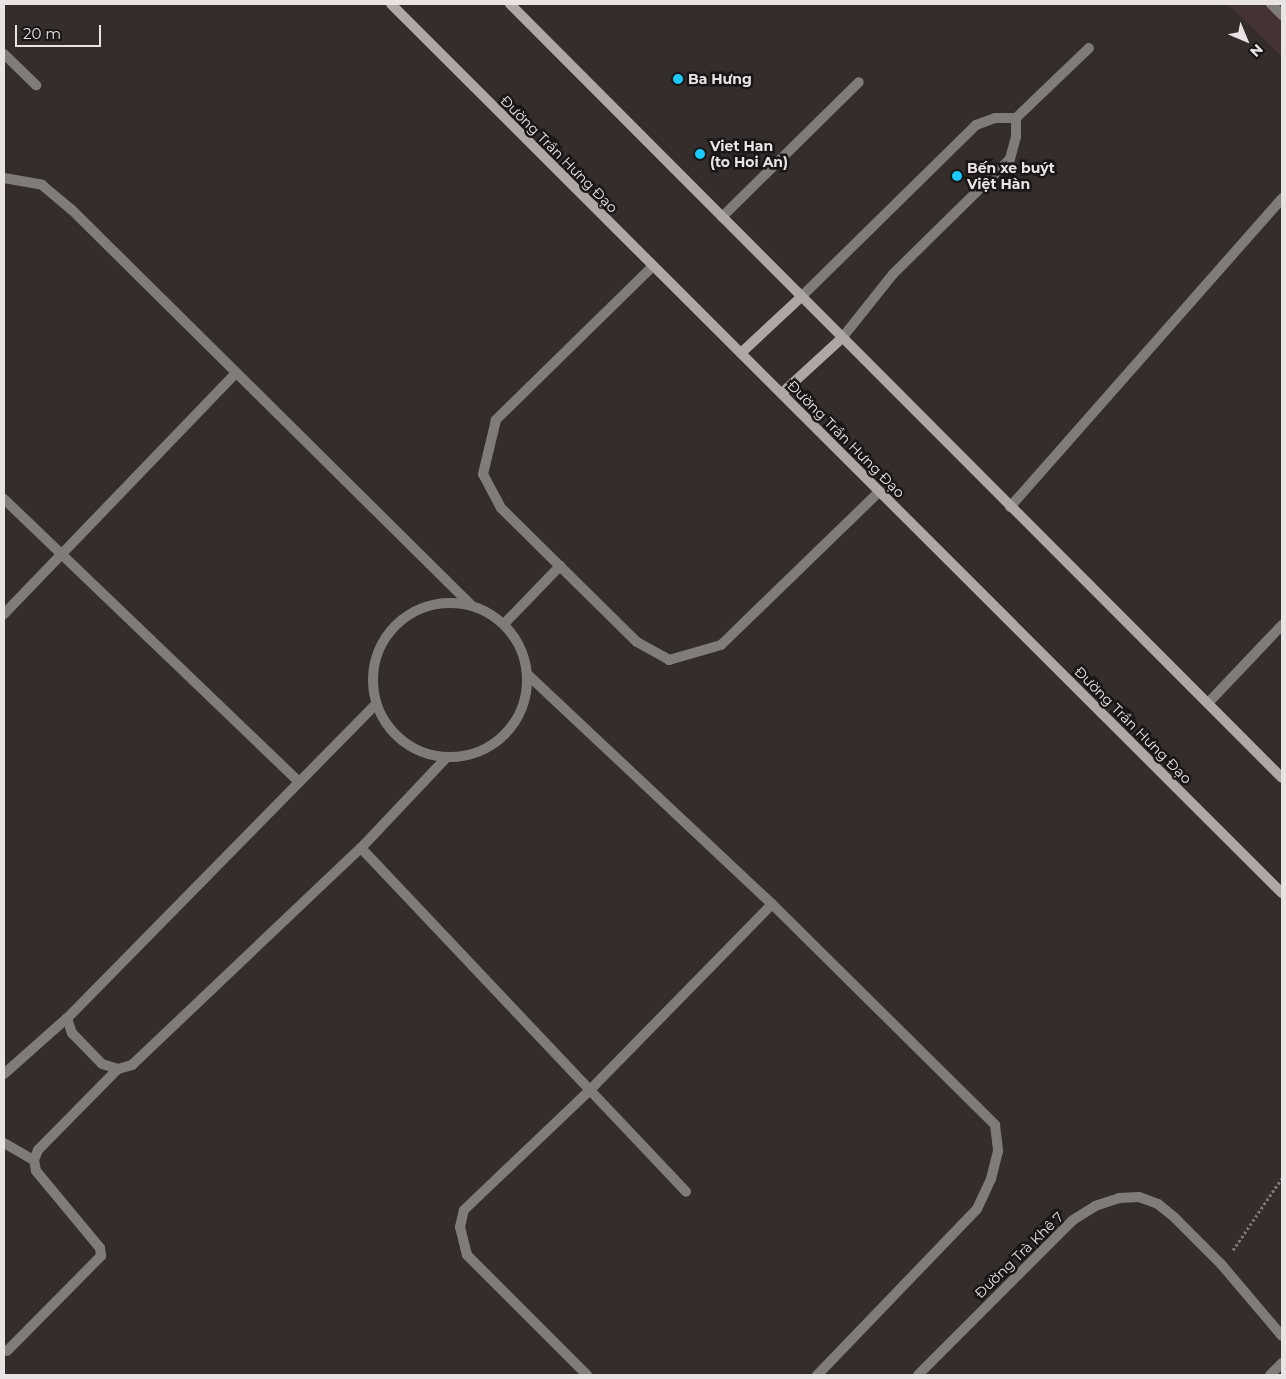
<!DOCTYPE html>
<meta charset="utf-8">
<style>
body{margin:0}
#map{position:relative;width:1286px;height:1379px;overflow:hidden;background:#352c2c;font-family:Montserrat,sans-serif}
div>[style]{position:absolute}
[style*='--x']{left:calc(var(--x)*1px);top:calc(var(--y)*1px);width:calc(var(--w)*1px);rotate:calc(var(--a)*1deg)}
.built>*{inset:0;background:#433333}
.path>*{height:3px;margin-top:-1.5px;transform-origin:0;background:repeating-linear-gradient(90deg,#807878 0 2.5px,transparent 0 5px)}
.lane>*{height:10px;margin:-5px;padding:0 5px;transform-origin:5px;border-radius:5px;background:#807c7a}
.lane>.ring{margin:-5px;padding:0;box-sizing:content-box;background:none;border:10px solid #807c7a;border-radius:50%}
.street>*{height:10px;margin:-5px;padding:0 5px;transform-origin:5px;border-radius:5px;background:#807c7a}
.secondary>*{height:10px;margin:-5px;padding:0 5px;transform-origin:5px;border-radius:5px;background:#aea7a4}
.dots>*{width:14px;height:14px;translate:-50% -50%;box-sizing:border-box;border:2px solid #1a1616;border-radius:50%}
span{translate:-50% -50%;white-space:nowrap;text-align:center;line-height:1.15;-webkit-text-stroke:5px #1a1616;paint-order:stroke}
.poi-label{font-size:14px;color:#eae3e3;font-weight:700}
.left{translate:0 -50%;text-align:left}
.street-label{font-size:14px;color:#eae3e3}
.frame{position:absolute;inset:0;border:5px solid #eae3e3;pointer-events:none}
.north{position:absolute;left:1221px;top:15px;width:50px;height:50px;-webkit-text-stroke:4px #1a1616;paint-order:stroke;rotate:135deg;font-size:14px;font-weight:700;line-height:20px;text-align:center;color:#eae3e3}
.north::after{content:'';display:block;margin:auto;width:18px;height:22px;background:#eae3e3;clip-path:polygon(50% 0,100% 100%,50% 72%,0 100%)}
.scale{position:absolute;left:15px;top:25px;width:86px;height:22px;box-sizing:border-box;border:2px solid #eae3e3;border-top:0;padding-left:6px;font-size:15px;line-height:18px;white-space:nowrap;color:#eae3e3;-webkit-text-stroke:4px #1a1616;paint-order:stroke}
</style>
<div id="map">
<div class="built">
<i style="clip-path:polygon(1228px 4px,1282px 4px,1282px 57px)"></i>
</div>
<div class="path">
<i style="--x:1233;--y:1250;--w:87;--a:-55.8"></i>
</div>
<div class="lane">
<i style="--x:1271;--y:4;--w:16;--a:45"></i>
<i style="--x:4;--y:178;--w:39;--a:10"></i>
<i style="--x:42;--y:185;--w:38;--a:40"></i>
<i style="--x:71;--y:209;--w:564;--a:44.71"></i>
<i style="--x:722;--y:217;--w:192;--a:-44.6"></i>
<i style="--x:652;--y:267;--w:219;--a:135.6"></i>
<i style="--x:496;--y:420;--w:56;--a:103.5"></i>
<i style="--x:483;--y:474;--w:38;--a:62"></i>
<i style="--x:501;--y:508;--w:191;--a:44.6"></i>
<i style="--x:637;--y:642;--w:37;--a:29"></i>
<i style="--x:669;--y:660;--w:54;--a:-16.1"></i>
<i style="--x:721;--y:645;--w:220;--a:-44.1"></i>
<i style="--x:801;--y:297;--w:245;--a:-44.5"></i>
<i style="--x:976;--y:125;--w:20;--a:-20"></i>
<i style="--x:995;--y:118;--w:21;--a:0"></i>
<i style="--x:1016;--y:118;--w:101;--a:-43.8"></i>
<i style="--x:842;--y:338;--w:82;--a:-51.4"></i>
<i style="--x:893;--y:274;--w:164;--a:-44.5"></i>
<i style="--x:1010;--y:159;--w:23;--a:-75"></i>
<i style="--x:1016;--y:137;--w:19;--a:-90"></i>
<i style="--x:4;--y:499;--w:409;--a:43.8"></i>
<i class="ring" style="left:373px;top:603px;width:144px;height:144px"></i>
<i style="--x:4;--y:614;--w:335;--a:-46.1"></i>
<i style="--x:504;--y:624;--w:81;--a:-46"></i>
<i style="--x:527;--y:674;--w:336;--a:43.2"></i>
<i style="--x:772;--y:904;--w:314;--a:44.7"></i>
<i style="--x:995;--y:1125;--w:26;--a:83"></i>
<i style="--x:998;--y:1151;--w:29;--a:104"></i>
<i style="--x:991;--y:1179;--w:33;--a:115"></i>
<i style="--x:977;--y:1209;--w:231;--a:133.9"></i>
<i style="--x:376;--y:704;--w:441;--a:134.5"></i>
<i style="--x:67;--y:1018;--w:16;--a:72"></i>
<i style="--x:72;--y:1033;--w:43;--a:45.9"></i>
<i style="--x:102;--y:1064;--w:17;--a:17"></i>
<i style="--x:118;--y:1069;--w:15;--a:-16"></i>
<i style="--x:132;--y:1065;--w:315;--a:-43.5"></i>
<i style="--x:361;--y:848;--w:124;--a:-46.6"></i>
<i style="--x:361;--y:848;--w:473;--a:46.6"></i>
<i style="--x:4;--y:1074;--w:84;--a:-41.6"></i>
<i style="--x:4;--y:1143;--w:34;--a:30"></i>
<i style="--x:7;--y:1351;--w:134;--a:-45.3"></i>
<i style="--x:101;--y:1256;--w:8;--a:-97"></i>
<i style="--x:100;--y:1248;--w:100;--a:-129.7"></i>
<i style="--x:36;--y:1171;--w:11;--a:-100"></i>
<i style="--x:34;--y:1160;--w:11;--a:-68"></i>
<i style="--x:38;--y:1150;--w:114;--a:-45.4"></i>
<i style="--x:587;--y:1375;--w:170;--a:-135"></i>
<i style="--x:467;--y:1255;--w:29;--a:-104"></i>
<i style="--x:460;--y:1227;--w:17;--a:-77"></i>
<i style="--x:464;--y:1210;--w:171;--a:-43.6"></i>
<i style="--x:588;--y:1092;--w:263;--a:-45.6"></i>
</div>
<div class="street">
<i style="--x:4;--y:54;--w:45;--a:44.1"></i>
<i style="--x:1010;--y:507;--w:412;--a:-48.6"></i>
<i style="--x:1209;--y:702;--w:106;--a:-46.5"></i>
<i style="--x:918;--y:1375;--w:219;--a:-45"></i>
<i style="--x:1073;--y:1220;--w:26;--a:-32"></i>
<i style="--x:1095;--y:1206;--w:25;--a:-18"></i>
<i style="--x:1119;--y:1198;--w:20;--a:-3"></i>
<i style="--x:1139;--y:1197;--w:20;--a:20"></i>
<i style="--x:1158;--y:1204;--w:22;--a:39"></i>
<i style="--x:1175;--y:1218;--w:65;--a:45"></i>
<i style="--x:1221;--y:1264;--w:94;--a:49.7"></i>
<i style="--x:1270;--y:1375;--w:17;--a:-45"></i>
</div>
<div class="secondary">
<i style="--x:391;--y:4;--w:1259;--a:44.94"></i>
<i style="--x:510;--y:4;--w:1093;--a:45.07"></i>
<i style="--x:741;--y:353;--w:82;--a:-43"></i>
<i style="--x:782;--y:393;--w:81;--a:-42.5"></i>
</div>
<div class="dots">
<i style="left:678px;top:79px;background:#19cafc"></i>
<i style="left:700px;top:154px;background:#19cafc"></i>
<i style="left:957px;top:176px;background:#19cafc"></i>
</div>
<div class="poi-label">
<span class="left" style="left:688px;top:79px">Ba Hưng</span>
<span class="left" style="left:710px;top:154px">Viet Han<br>(to Hoi An)</span>
<span class="left" style="left:967px;top:176px">Bến xe buýt<br>Việt Hàn</span>
</div>
<div class="street-label">
<span style="left:559px;top:154px;rotate:45deg">Đường Trần Hưng Đạo</span>
<span style="left:846px;top:439px;rotate:45deg">Đường Trần Hưng Đạo</span>
<span style="left:1133px;top:725px;rotate:45deg">Đường Trần Hưng Đạo</span>
<span style="left:1019px;top:1255px;rotate:-44deg">Đường Trà Khê 7</span>
</div>
<div class="frame"></div>
<div class="north">N</div>
<div class="scale">20 m</div>
</div>
